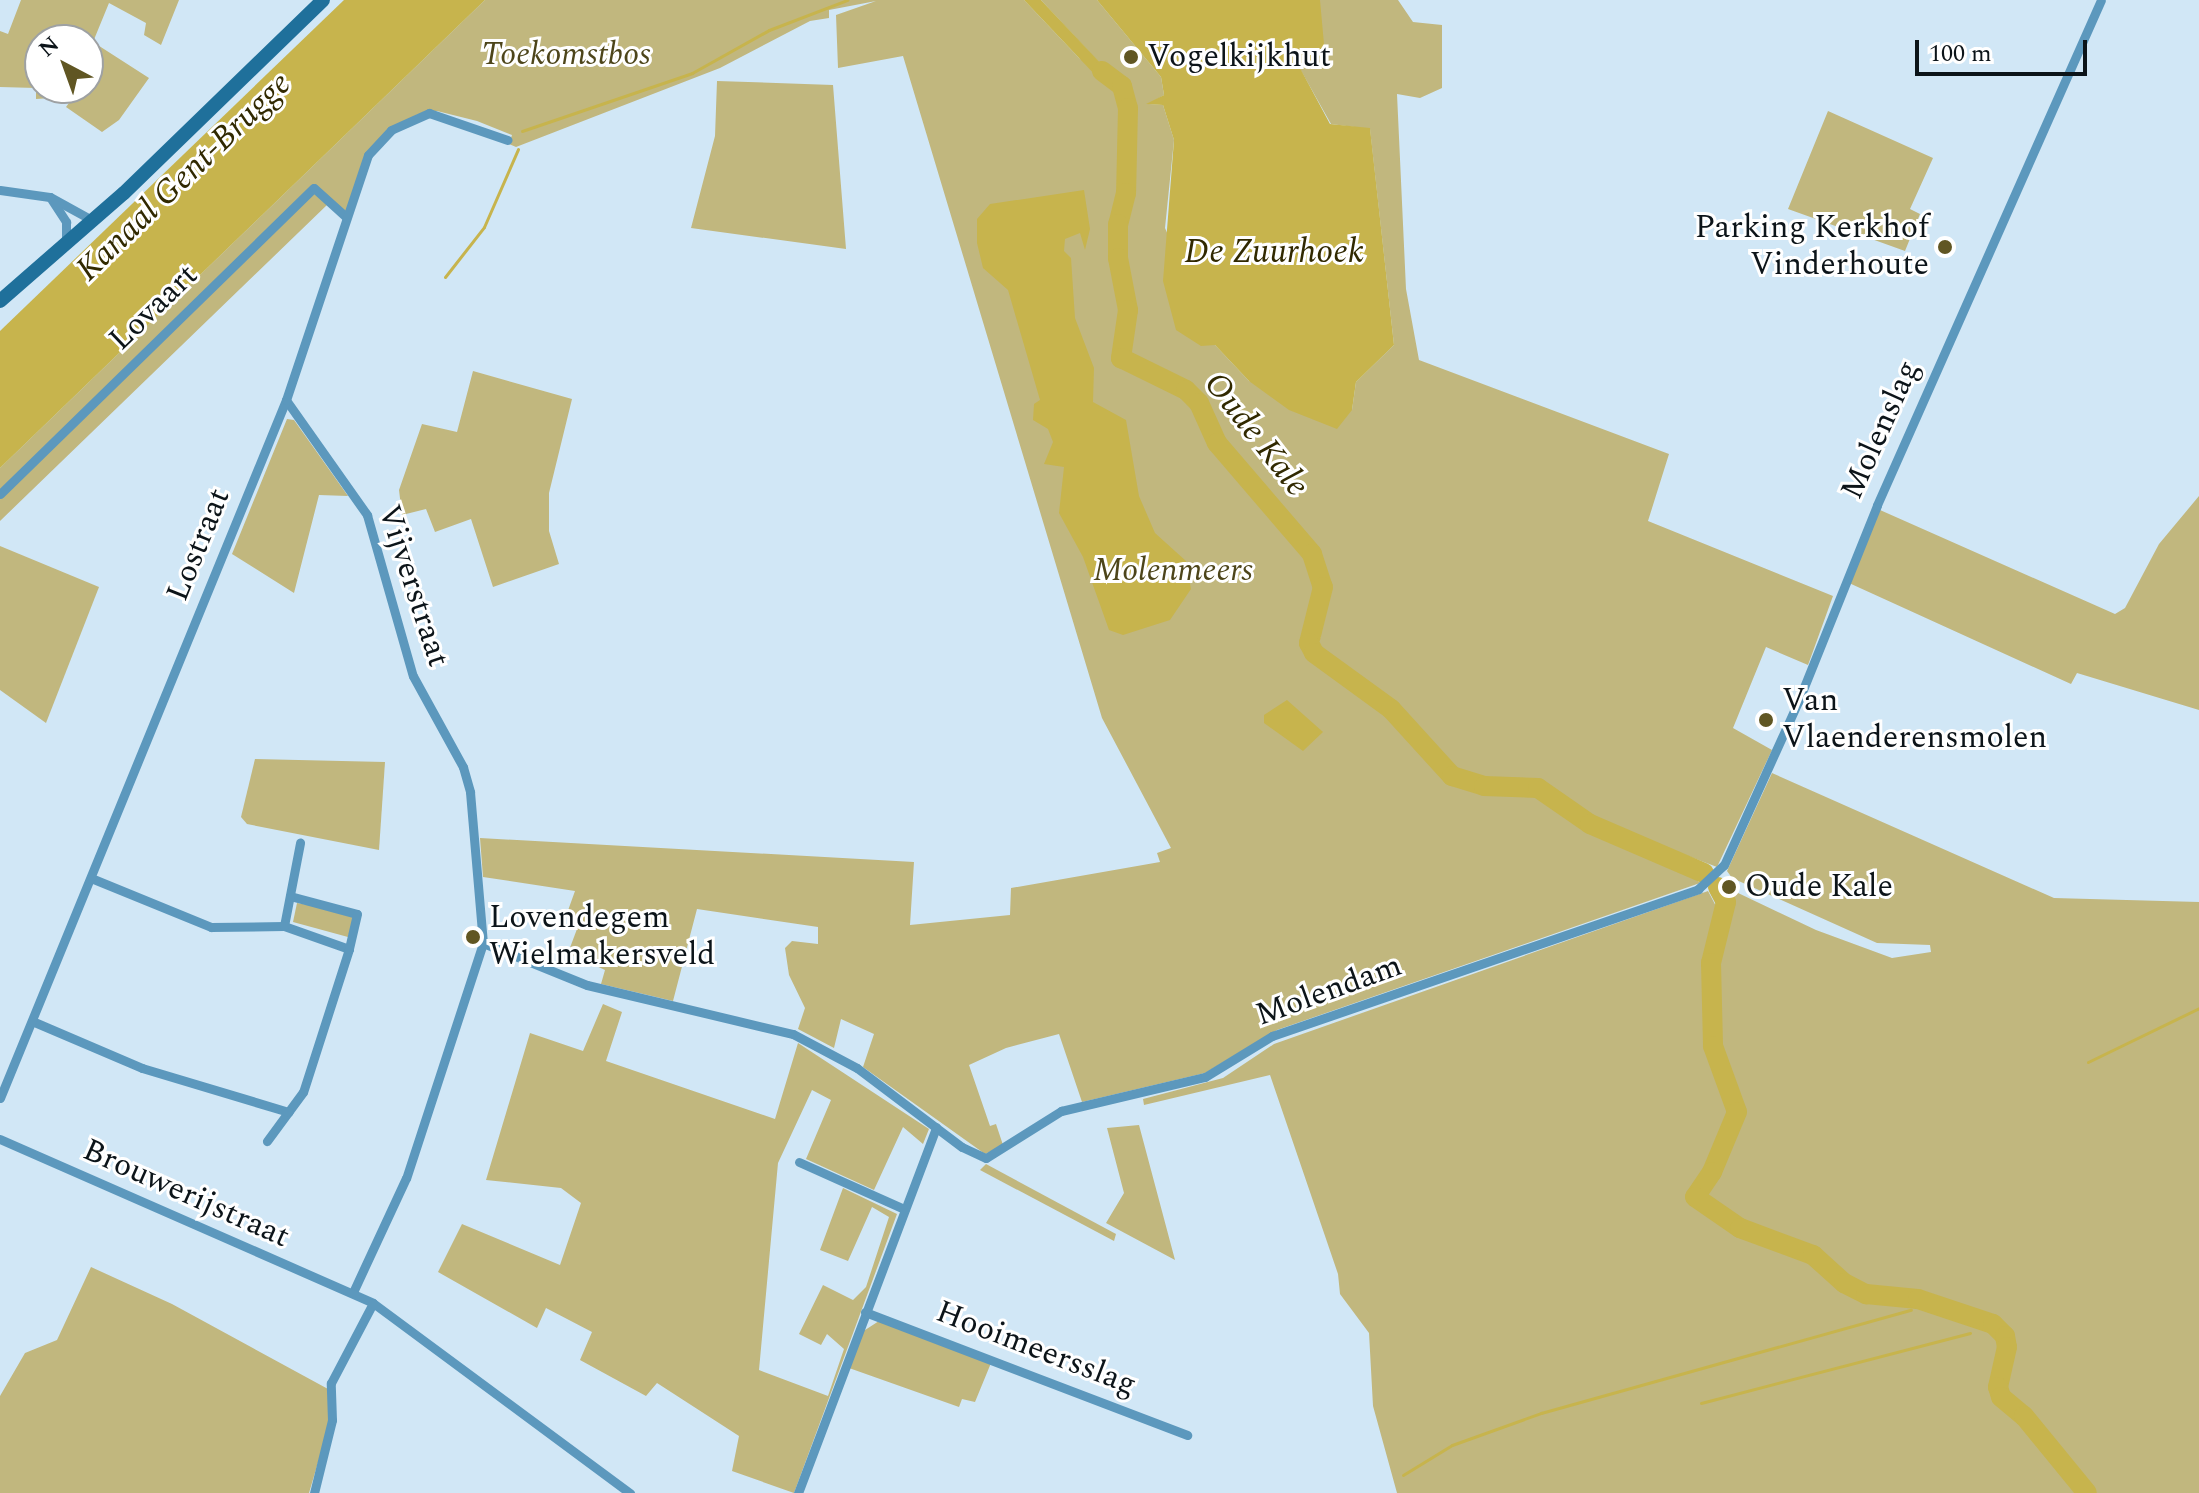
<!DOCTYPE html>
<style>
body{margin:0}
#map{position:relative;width:2199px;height:1493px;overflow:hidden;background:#d1e7f6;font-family:Spectral,serif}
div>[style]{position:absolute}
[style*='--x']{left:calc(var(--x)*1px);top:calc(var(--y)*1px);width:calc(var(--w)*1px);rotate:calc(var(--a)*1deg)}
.green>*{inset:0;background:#c1b77e}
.water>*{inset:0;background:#c7b44d}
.stream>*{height:3px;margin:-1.5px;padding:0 1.5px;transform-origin:1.5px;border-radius:1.5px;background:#c7b44d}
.river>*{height:20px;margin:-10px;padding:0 10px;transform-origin:10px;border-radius:10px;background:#c7b44d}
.street>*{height:9px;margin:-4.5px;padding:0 4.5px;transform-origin:4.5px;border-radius:4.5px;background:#5c98bd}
.secondary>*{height:14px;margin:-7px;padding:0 7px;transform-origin:7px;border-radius:7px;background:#1f709b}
.dots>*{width:22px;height:22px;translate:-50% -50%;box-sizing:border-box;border:4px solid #fff;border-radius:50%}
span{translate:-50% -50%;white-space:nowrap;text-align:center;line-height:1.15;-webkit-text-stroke:6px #fff;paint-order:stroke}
.park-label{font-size:32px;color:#4d451a;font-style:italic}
.poi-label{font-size:32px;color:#0c1419}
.left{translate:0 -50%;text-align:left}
.right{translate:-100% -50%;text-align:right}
.street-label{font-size:32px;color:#0c1419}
.water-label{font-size:34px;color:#312900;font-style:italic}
.north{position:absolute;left:24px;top:24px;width:80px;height:80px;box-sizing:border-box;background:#fff;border:2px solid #9ea1a3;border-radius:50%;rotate:319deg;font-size:22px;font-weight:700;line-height:32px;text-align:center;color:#0c1419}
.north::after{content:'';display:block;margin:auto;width:28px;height:36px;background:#605623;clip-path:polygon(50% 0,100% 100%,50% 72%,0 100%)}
.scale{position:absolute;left:1915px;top:40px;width:172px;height:36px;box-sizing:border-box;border:4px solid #0c1419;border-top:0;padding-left:10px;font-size:24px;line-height:28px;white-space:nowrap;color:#0c1419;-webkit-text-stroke:6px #fff;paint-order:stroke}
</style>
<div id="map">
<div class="green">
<i style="clip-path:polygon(21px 0,179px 0,161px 45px,144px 35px,146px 23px,109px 3px,93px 42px,149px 78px,119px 120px,102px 132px,66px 107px,80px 88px,88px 88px,88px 40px,40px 40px,40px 88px,48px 88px,51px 98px,36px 99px,36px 88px,0 87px,0 31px,8px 34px)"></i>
<i style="clip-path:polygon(evenodd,485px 0,1024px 0,1079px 58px,1120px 85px,1041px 0,1097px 0,1161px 77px,1164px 95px,1149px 104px,1163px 105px,1174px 140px,1165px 228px,1215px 345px,1249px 381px,1352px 410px,1356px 382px,1394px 345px,1370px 129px,1331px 124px,1299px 67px,1316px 62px,1320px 0,1398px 0,1413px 22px,1442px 25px,1442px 88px,1420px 98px,1397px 94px,1406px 289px,1419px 360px,1669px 454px,1648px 521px,1833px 596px,1808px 665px,1766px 647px,1733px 728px,1772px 750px,1717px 867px,1594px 820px,1558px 797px,1555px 805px,1582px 824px,1679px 865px,1700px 883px,1277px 1030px,1205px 1073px,1082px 1102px,1059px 1034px,1006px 1048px,969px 1065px,990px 1126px,996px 1124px,1003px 1145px,985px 1154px,863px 1067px,874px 1034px,841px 1019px,834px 1048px,798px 1029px,805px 1008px,789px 975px,785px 948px,792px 941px,818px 944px,818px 927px,697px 909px,673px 1001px,601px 984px,605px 970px,568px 953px,580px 921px,566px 916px,575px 891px,483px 877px,480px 838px,914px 862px,910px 925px,1010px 915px,1011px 888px,1160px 862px,1157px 853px,1171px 848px,1102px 718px,903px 56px,838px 68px,836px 15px,876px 1px,829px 10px,829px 18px,810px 21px,720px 68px,516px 147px,509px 144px,512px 135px,477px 121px,437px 111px,416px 115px,378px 142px,345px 216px,328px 204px,0 521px,0 468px,485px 0,1221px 440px,1317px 552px,1328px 597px,1318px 649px,1302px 635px,1318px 596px,1307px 557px,1212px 447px,1221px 440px)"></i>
<i style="clip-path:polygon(717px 81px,833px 85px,846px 249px,691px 228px,715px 136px)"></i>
<i style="clip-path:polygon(1828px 111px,1933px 158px,1910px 209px,1920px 214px,1905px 251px,1788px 209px)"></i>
<i style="clip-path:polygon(473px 371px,572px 399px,549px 493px,549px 531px,559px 564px,493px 587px,471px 519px,435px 532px,426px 509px,402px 515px,399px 490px,422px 424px,457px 432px)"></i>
<i style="clip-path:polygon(287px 419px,294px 420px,348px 496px,319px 495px,294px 593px,232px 554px)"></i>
<i style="clip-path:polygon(2199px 496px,2199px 710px,2077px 673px,2071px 684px,1849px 583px,1880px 510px,2115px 614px,2125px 608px,2159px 544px)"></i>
<i style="clip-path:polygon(0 546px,99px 587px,46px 723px,0 690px)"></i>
<i style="clip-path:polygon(255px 759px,385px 762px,379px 850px,247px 824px,241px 817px)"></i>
<i style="clip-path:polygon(1772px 773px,2054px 898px,2199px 902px,2199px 1493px,1397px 1493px,1373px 1406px,1369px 1333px,1340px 1294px,1338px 1274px,1270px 1075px,1144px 1105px,1143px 1099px,1223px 1078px,1274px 1044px,1708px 891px,1718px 910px,1705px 962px,1709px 1048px,1731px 1110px,1729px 1126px,1695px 1188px,1700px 1194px,1742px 1107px,1721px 1061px,1715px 1035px,1716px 942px,1726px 896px,1736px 892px,1816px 930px,1892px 958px,1931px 952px,1930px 945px,1877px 943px,1732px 878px,1727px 871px)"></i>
<i style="clip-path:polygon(297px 903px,349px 912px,354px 918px,348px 937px,293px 922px)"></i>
<i style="clip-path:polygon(603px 1004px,622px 1012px,606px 1061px,775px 1119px,798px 1043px,929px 1129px,923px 1144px,903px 1127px,874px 1190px,806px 1159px,831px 1100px,812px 1090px,778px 1163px,759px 1370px,828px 1396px,844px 1349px,827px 1334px,821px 1345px,799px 1334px,823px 1285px,853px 1300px,866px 1287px,889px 1217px,872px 1207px,848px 1261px,820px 1250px,843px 1188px,897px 1214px,794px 1493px,732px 1471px,739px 1436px,657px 1383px,646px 1396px,580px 1360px,592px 1332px,546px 1308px,537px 1328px,438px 1272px,462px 1224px,560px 1265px,581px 1203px,561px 1188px,486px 1180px,530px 1033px,583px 1051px)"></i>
<i style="clip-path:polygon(1139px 1125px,1175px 1260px,1106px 1223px,1124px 1193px,1107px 1128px)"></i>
<i style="clip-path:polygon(986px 1164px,1116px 1234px,1114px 1241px,980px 1170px)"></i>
<i style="clip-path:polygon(91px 1267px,172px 1304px,328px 1389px,329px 1425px,309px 1493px,0 1493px,0 1396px,25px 1353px,57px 1340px)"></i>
<i style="clip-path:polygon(879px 1321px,991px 1363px,975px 1402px,962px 1399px,959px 1407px,849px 1368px,862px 1332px)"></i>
</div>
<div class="water">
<i style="clip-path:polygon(344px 0,485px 0,0 468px,0 331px)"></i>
<i style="clip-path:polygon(1024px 0,1041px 0,1122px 86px,1098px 78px)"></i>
<i style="clip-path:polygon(1097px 0,1320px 0,1325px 55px,1300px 68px,1330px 124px,1370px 128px,1394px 345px,1356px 382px,1352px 410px,1337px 429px,1289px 410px,1249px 381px,1215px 345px,1201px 346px,1176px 330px,1163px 281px,1174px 140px,1163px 105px,1146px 104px,1164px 95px,1161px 77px)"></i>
<i style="clip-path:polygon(1084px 190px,1090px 229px,1085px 250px,1080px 233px,1065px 239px,1064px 251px,1071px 258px,1075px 318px,1094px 368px,1093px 402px,1126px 420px,1139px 496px,1155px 533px,1186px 561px,1191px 589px,1170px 620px,1123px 635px,1109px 630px,1083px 557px,1059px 513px,1064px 467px,1044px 464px,1053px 442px,1048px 429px,1033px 420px,1034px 404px,1040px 400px,1008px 290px,983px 268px,977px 243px,977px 219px,990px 204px)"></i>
<i style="clip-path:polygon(1287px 700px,1323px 732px,1303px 751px,1264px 723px,1264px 715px)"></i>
</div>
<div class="stream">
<i style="--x:522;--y:131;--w:180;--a:-18.8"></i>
<i style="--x:692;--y:73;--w:88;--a:-29.2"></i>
<i style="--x:769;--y:30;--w:84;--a:-21"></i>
<i style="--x:445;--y:277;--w:63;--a:-52"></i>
<i style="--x:484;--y:227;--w:85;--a:-66.4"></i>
<i style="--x:2088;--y:1062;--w:123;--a:-25.9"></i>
<i style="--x:1701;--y:1403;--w:278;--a:-14.6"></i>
<i style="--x:1403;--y:1475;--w:57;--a:-31.5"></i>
<i style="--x:1452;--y:1445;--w:95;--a:-19.8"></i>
<i style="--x:1541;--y:1413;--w:384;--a:-15.6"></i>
</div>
<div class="river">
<i style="--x:1102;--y:71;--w:25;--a:37"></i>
<i style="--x:1122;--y:86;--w:23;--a:75"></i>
<i style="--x:1128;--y:108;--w:85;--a:91.3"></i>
<i style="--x:1126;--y:193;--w:32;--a:104"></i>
<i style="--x:1118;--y:224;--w:34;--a:90"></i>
<i style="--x:1118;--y:258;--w:53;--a:79.1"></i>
<i style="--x:1128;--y:310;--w:49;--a:98.3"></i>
<i style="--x:1121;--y:358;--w:72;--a:26.2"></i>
<i style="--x:1186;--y:390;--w:18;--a:45"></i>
<i style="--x:1199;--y:403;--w:44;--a:65.8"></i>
<i style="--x:1217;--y:443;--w:146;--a:49.4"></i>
<i style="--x:1312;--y:554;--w:35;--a:72"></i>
<i style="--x:1323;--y:587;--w:58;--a:104"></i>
<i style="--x:1309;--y:643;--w:11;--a:63"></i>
<i style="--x:1314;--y:653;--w:95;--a:36"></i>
<i style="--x:1391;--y:709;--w:91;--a:47.7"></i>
<i style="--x:1452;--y:776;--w:34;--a:17"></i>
<i style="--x:1484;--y:786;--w:54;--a:2.1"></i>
<i style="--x:1538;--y:788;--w:63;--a:34.7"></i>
<i style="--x:1590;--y:824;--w:124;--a:23.3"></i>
<i style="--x:1718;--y:887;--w:17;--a:62"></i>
<i style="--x:1726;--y:902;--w:63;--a:103.8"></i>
<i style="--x:1711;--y:963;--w:83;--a:88.6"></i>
<i style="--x:1713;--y:1046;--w:70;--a:70"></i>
<i style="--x:1737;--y:1112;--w:65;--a:112.6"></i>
<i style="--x:1712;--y:1172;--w:30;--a:124"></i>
<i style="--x:1695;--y:1197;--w:55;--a:34.6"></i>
<i style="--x:1740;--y:1228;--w:78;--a:20.3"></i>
<i style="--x:1813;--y:1255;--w:42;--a:42.1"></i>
<i style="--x:1844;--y:1283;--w:25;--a:27"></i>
<i style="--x:1866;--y:1294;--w:52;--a:5.5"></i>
<i style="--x:1918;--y:1299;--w:79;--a:18.4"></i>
<i style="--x:1993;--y:1324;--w:17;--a:45"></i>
<i style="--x:2005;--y:1336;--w:11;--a:80"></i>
<i style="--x:2007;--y:1347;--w:41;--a:102.7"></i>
<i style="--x:1998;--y:1387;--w:10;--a:73"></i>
<i style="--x:2001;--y:1397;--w:30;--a:40"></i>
<i style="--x:2024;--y:1416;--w:99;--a:50.7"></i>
</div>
<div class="street">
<i style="--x:0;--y:190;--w:50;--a:8"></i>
<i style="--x:50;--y:197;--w:46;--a:28.8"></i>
<i style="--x:50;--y:197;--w:30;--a:57"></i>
<i style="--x:66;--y:222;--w:18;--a:90"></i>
<i style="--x:286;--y:400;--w:141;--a:54.8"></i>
<i style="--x:367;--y:515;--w:167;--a:74.1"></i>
<i style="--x:413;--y:676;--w:104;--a:61.2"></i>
<i style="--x:463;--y:767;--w:26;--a:74"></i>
<i style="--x:470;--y:792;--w:152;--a:85.1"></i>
<i style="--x:483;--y:943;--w:247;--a:108.1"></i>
<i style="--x:406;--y:1178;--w:126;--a:114.9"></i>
<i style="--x:0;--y:494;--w:438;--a:-44.3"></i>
<i style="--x:314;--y:188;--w:42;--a:42.1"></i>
<i style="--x:91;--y:878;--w:130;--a:22.2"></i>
<i style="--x:211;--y:927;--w:73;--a:-0.8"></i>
<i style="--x:284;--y:926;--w:69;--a:19.5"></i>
<i style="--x:349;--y:949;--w:150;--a:107.8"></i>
<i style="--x:303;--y:1092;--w:61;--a:126.3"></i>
<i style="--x:290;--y:896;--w:69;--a:15"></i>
<i style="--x:357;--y:914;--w:36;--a:103"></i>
<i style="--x:284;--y:926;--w:85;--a:-79.1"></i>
<i style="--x:483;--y:943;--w:112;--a:22"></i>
<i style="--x:587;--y:985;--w:212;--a:13.4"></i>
<i style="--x:793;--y:1034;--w:72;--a:28"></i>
<i style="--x:857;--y:1068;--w:131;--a:37"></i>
<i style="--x:962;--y:1147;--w:26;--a:25"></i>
<i style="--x:986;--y:1158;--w:89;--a:-32.1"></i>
<i style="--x:1061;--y:1111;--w:148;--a:-13.3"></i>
<i style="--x:1205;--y:1077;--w:79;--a:-31.5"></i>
<i style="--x:1272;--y:1036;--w:451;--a:-19"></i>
<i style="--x:1698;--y:889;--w:35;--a:-43"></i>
<i style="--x:1724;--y:865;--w:179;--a:-65.6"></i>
<i style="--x:1798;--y:702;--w:212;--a:-68.1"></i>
<i style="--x:1877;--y:505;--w:552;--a:-66.08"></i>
<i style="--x:32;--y:1021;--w:120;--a:23.1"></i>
<i style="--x:142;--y:1068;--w:153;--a:16.7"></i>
<i style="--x:0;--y:1098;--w:754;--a:-67.72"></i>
<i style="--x:286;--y:400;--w:258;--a:-71.5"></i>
<i style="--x:368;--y:155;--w:34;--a:-47"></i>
<i style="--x:391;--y:130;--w:42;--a:-24.1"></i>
<i style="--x:429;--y:113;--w:83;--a:18.9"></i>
<i style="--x:0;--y:1139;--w:407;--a:23.7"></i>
<i style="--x:373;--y:1303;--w:320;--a:36.5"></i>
<i style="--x:799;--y:1162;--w:113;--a:24.1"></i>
<i style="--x:865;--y:1312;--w:345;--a:20.9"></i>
<i style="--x:314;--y:1493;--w:75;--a:-76.1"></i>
<i style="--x:332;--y:1420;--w:37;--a:-92"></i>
<i style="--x:331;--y:1383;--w:90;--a:-62.3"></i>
<i style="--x:798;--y:1493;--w:391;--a:-69.3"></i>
</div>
<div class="secondary">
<i style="--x:0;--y:301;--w:164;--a:-41.1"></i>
<i style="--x:124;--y:193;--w:277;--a:-44.1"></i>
</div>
<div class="dots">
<i style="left:1131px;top:57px;background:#605623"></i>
<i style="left:1945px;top:247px;background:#605623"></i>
<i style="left:1766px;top:720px;background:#605623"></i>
<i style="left:1729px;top:887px;background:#605623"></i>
<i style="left:473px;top:937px;background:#605623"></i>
</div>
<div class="park-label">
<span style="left:566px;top:55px">Toekomstbos</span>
<span style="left:1173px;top:571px">Molenmeers</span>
</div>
<div class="poi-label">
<span class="left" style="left:1147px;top:57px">Vogelkijkhut</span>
<span class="right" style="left:1929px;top:247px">Parking Kerkhof<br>Vinderhoute</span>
<span class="left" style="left:1782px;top:720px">Van<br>Vlaenderensmolen</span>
<span class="left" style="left:1745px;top:887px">Oude Kale</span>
<span class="left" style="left:489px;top:937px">Lovendegem<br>Wielmakersveld</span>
</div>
<div class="street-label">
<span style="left:154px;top:308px;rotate:-44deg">Lovaart</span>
<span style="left:1881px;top:430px;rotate:-66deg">Molenslag</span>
<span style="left:199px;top:545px;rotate:-68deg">Lostraat</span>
<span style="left:413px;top:586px;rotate:72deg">Vijverstraat</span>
<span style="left:1329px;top:991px;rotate:-20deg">Molendam</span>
<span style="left:186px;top:1194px;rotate:24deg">Brouwerijstraat</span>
<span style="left:1036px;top:1349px;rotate:21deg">Hooimeersslag</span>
</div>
<div class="water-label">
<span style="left:184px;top:177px;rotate:-44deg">Kanaal Gent-Brugge</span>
<span style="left:1274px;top:253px">De Zuurhoek</span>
<span style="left:1256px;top:435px;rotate:52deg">Oude Kale</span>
</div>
<div class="north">N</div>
<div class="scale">100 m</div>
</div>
